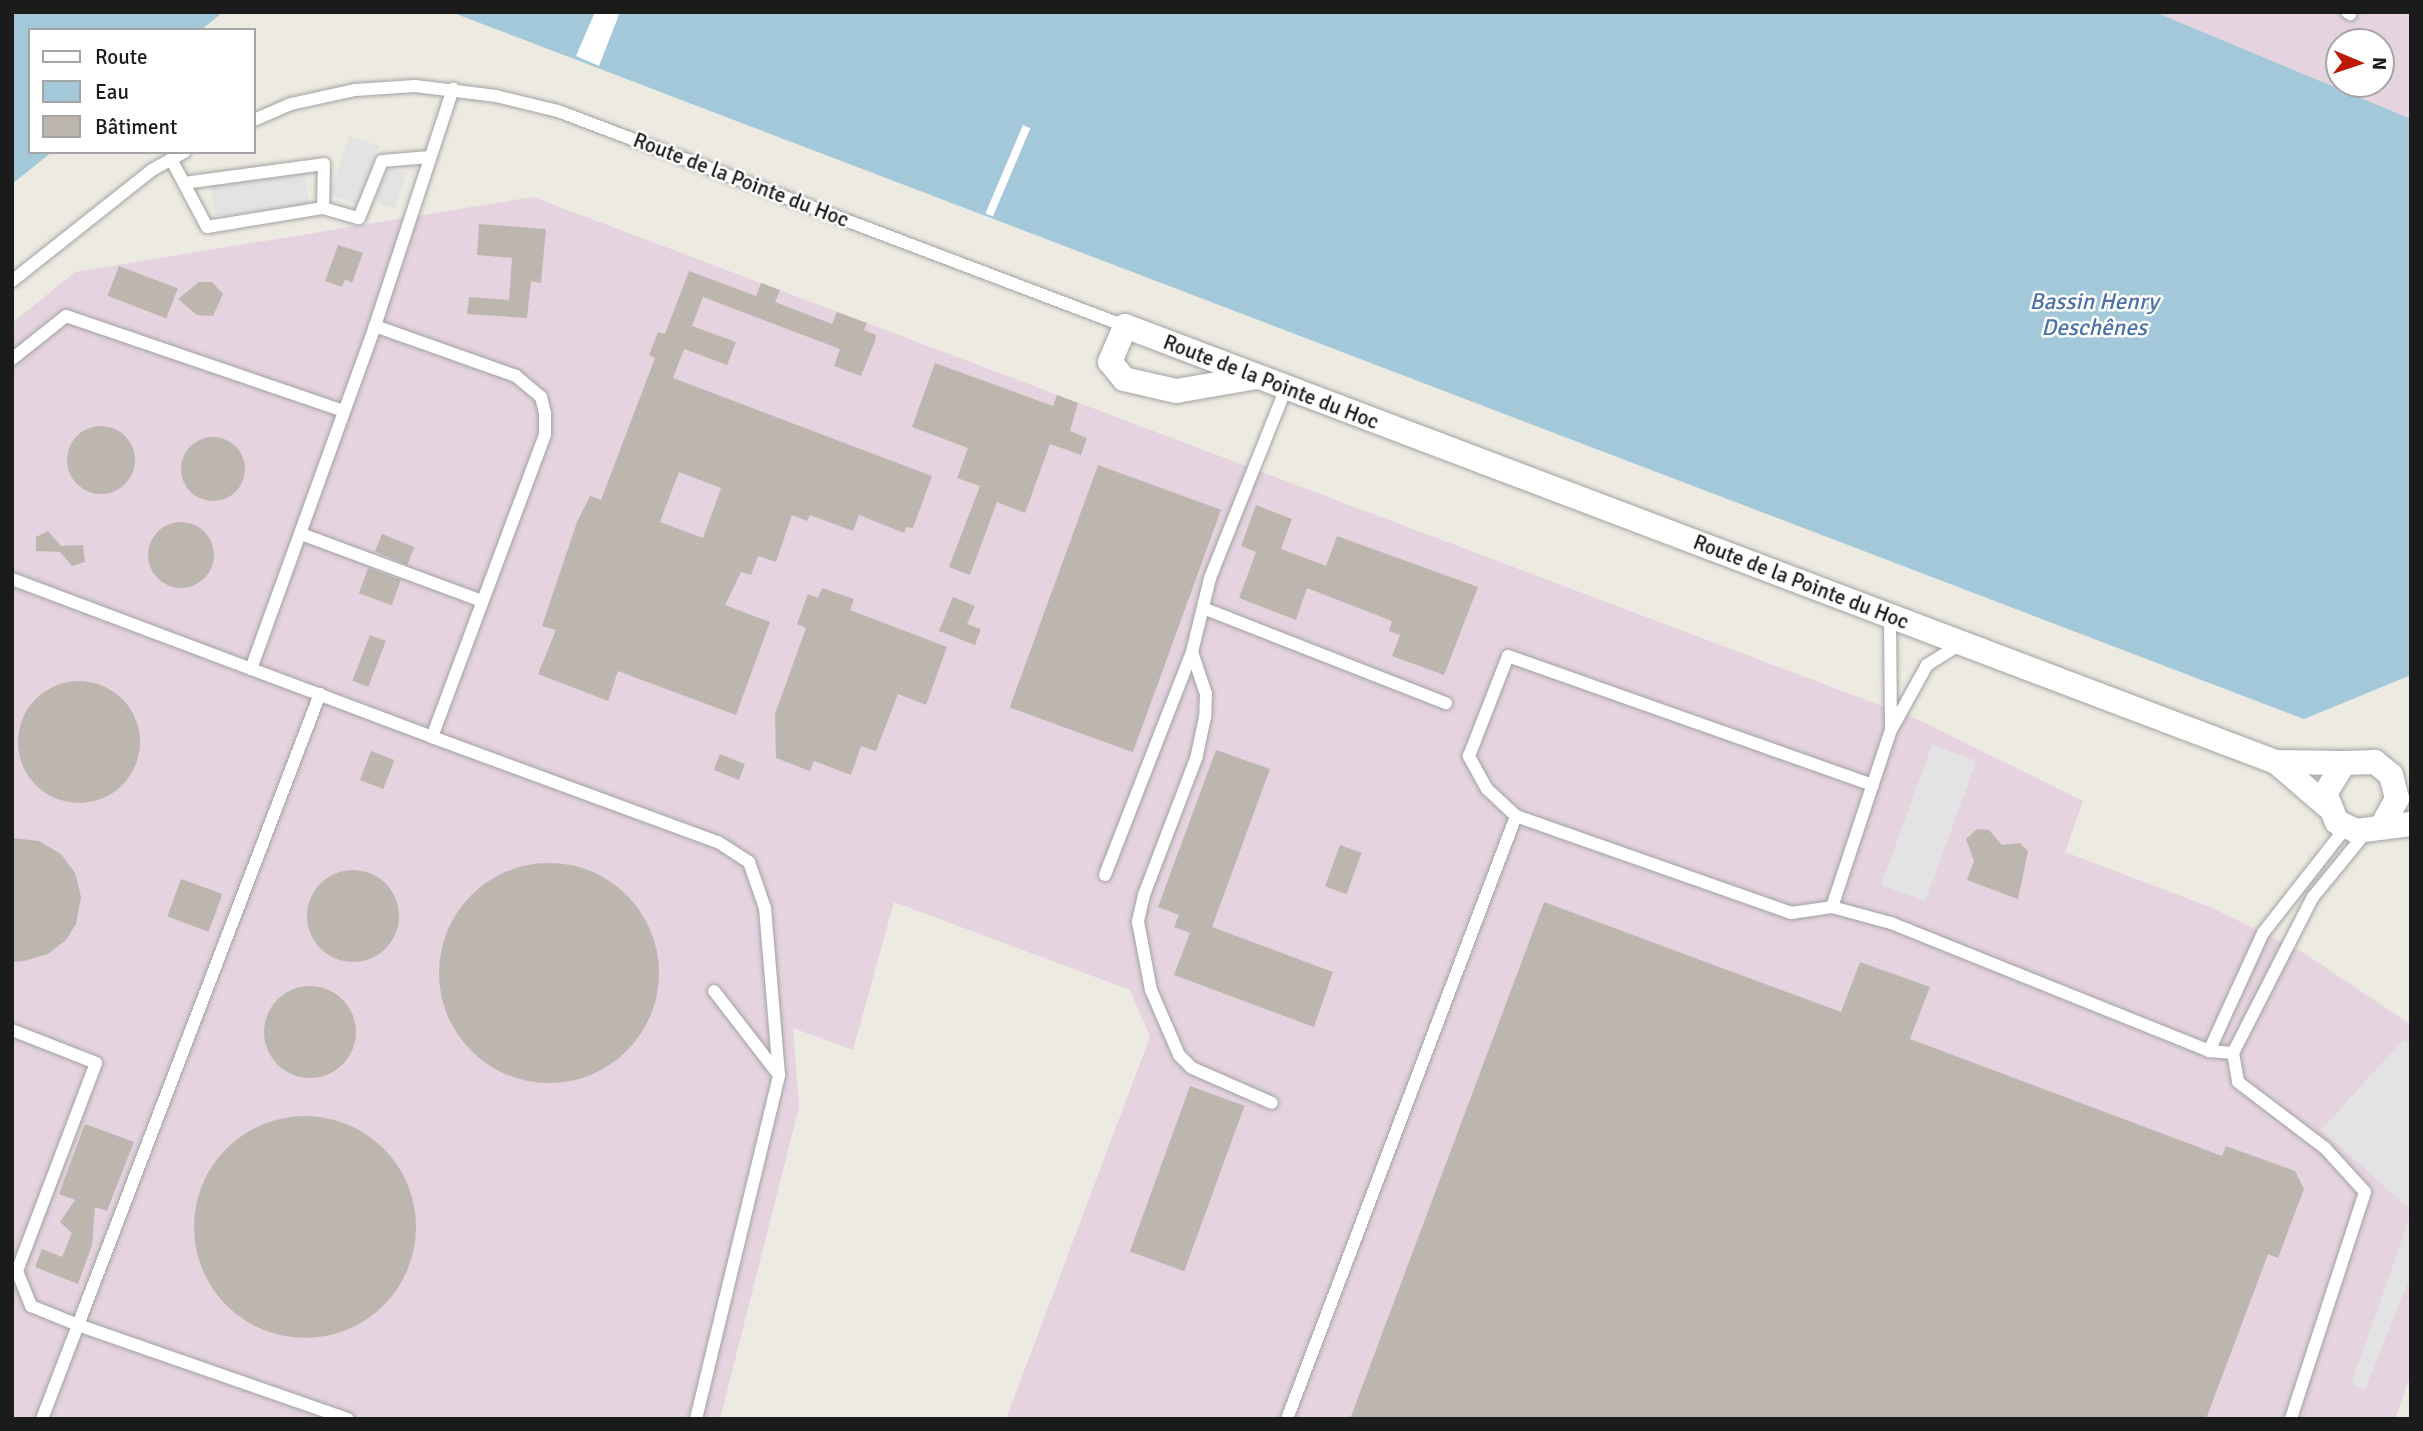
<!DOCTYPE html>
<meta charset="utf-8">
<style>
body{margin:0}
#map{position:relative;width:2423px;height:1431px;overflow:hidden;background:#eceae1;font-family:Signika,sans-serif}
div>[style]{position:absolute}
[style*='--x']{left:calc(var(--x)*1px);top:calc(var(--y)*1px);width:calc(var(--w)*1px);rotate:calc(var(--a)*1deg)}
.industrial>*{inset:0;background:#e5d3e0}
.parking>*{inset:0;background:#e3e3e3;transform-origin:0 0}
.water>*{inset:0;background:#a3c8d9}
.pier>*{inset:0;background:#fff;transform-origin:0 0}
.building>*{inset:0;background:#bdb6ae;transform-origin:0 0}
.round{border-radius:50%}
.roads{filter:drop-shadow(0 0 2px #a2a2a2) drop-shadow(0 0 2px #a2a2a2)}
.lane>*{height:12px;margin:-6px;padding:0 6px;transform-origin:6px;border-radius:6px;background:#fff}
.street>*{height:24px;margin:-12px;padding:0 12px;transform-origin:12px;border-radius:12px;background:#fff}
span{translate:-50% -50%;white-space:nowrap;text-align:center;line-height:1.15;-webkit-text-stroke:5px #fff;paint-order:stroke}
.street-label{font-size:21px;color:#1b1b1b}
.water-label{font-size:23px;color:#4d72a6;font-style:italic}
.frame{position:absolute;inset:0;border:14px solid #1b1b1b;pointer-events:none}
.legend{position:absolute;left:28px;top:28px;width:228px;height:126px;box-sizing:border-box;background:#fff;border:2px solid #a4a4a4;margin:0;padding:9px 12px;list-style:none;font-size:21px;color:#1b1b1b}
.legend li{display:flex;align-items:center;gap:14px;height:35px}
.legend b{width:35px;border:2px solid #a4a4a4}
.north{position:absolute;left:2325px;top:28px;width:70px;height:70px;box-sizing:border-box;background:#fff;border:2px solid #a4a4a4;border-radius:50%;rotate:92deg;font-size:19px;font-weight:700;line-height:28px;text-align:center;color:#1b1b1b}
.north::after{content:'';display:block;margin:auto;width:24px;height:32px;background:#be1809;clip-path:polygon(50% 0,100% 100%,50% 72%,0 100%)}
</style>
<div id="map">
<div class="industrial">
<i style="clip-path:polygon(evenodd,2155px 12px,2411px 12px,2411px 119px,2155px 12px,2339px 42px,2381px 42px,2381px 84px,2339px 84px,2339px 42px)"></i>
<i style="clip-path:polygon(533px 197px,1919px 720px,2083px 801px,2065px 852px,2210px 907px,2301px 951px,2411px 1025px,2411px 1374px,2395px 1419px,1006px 1419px,1150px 1037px,1130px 990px,894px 902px,853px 1050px,793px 1028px,799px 1107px,720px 1419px,12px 1419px,12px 323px,75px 272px)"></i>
</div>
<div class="parking">
<i style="left:350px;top:136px;width:31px;height:62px;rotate:19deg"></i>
<i style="left:387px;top:167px;width:21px;height:37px;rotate:19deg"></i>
<i style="left:305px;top:172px;width:33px;height:95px;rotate:83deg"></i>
<i style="left:1932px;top:745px;width:47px;height:149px;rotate:20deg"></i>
<i style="clip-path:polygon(2403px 1040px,2411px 1046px,2411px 1210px,2321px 1130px)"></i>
<i style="clip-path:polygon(2411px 1214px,2411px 1275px,2365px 1390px,2351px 1384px)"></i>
</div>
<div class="water">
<i style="clip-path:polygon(12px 12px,223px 12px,201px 30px,30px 30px,30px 152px,52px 152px,12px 184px)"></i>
<i style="clip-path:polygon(451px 12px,2155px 12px,2411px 119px,2411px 675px,2304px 719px)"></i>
</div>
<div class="pier">
<i style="clip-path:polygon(595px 12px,620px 12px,599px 66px,576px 56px)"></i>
<i style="left:1023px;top:125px;width:8px;height:96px;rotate:23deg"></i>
</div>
<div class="building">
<i style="clip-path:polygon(479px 224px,546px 229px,541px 283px,531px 281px,527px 318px,467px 314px,469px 297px,509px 300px,512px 258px,477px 255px)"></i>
<i style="clip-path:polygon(338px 245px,363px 253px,352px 283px,345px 279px,342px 287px,325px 281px)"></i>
<i style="left:119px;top:266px;width:63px;height:32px;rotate:21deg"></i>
<i style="clip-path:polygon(evenodd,689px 271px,756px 296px,761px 283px,780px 290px,775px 302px,832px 324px,837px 312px,867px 323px,864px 330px,876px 335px,875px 341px,861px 376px,834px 366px,840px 349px,703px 297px,692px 326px,736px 342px,727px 365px,684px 349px,673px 378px,932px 476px,913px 528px,906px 527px,904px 533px,859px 515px,853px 531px,810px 515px,807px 521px,792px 515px,776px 562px,758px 556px,751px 575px,741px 572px,725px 605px,770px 622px,736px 715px,618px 671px,608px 701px,538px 674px,556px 630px,542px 626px,577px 522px,590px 496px,601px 500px,655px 358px,649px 355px,658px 332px,665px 334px,689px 271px,679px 472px,721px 488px,703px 538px,660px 522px,679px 472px)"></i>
<i style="clip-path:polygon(199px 282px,212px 282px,223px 294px,213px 316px,197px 315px,178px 299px)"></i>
<i style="clip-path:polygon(935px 363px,1053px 406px,1057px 395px,1078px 403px,1070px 431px,1087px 438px,1081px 455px,1050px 444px,1025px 513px,997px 502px,970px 575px,949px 567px,980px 486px,957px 478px,968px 448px,912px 427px)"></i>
<i class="round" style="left:67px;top:426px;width:68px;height:68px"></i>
<i class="round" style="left:181px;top:437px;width:64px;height:64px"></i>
<i style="left:1098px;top:465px;width:131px;height:258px;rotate:20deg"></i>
<i style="clip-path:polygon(1256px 505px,1292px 519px,1281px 549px,1326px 566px,1337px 536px,1478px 587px,1444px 675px,1392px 656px,1400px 635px,1389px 631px,1392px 621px,1307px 588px,1296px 620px,1239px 598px,1256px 552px,1241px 546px)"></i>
<i class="round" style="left:148px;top:522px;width:66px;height:66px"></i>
<i style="clip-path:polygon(48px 531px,61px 546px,83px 545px,85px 562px,72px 566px,60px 552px,36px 551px,36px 537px)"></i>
<i style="left:382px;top:534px;width:35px;height:19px;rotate:22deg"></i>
<i style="left:368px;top:568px;width:35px;height:27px;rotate:20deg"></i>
<i style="clip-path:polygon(822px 588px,854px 599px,850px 610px,947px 647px,926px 705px,898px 694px,876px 751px,861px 746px,851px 775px,814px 761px,810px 771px,776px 758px,775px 714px,806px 628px,797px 624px,808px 594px,818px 598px)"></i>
<i style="clip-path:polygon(953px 597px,975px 606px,967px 624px,981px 629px,975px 645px,939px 631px)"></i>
<i style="left:370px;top:635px;width:17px;height:49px;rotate:21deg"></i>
<i class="round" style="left:18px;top:681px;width:122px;height:122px"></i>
<i style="clip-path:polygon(1216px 750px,1270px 769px,1212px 927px,1333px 972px,1314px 1027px,1174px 975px,1190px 933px,1174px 927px,1179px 915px,1158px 907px)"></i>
<i style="left:371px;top:751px;width:25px;height:31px;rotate:21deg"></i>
<i style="left:720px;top:754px;width:27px;height:17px;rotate:22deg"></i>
<i style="clip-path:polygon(1977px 829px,1989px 830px,2002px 845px,2020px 843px,2028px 851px,2018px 899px,1967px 880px,1974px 861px,1966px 839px)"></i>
<i style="clip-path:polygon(12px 838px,39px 841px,61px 854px,75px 873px,81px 897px,76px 924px,66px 940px,48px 954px,24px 961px,12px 962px)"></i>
<i style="left:1340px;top:845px;width:23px;height:44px;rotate:20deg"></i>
<i class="round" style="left:439px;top:863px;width:220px;height:220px"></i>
<i class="round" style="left:307px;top:870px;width:92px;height:92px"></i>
<i style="left:181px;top:879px;width:44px;height:40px;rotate:20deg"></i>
<i style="clip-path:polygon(1544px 902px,1841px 1012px,1860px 962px,1930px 987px,1910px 1039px,2222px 1156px,2226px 1146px,2295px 1171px,2304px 1189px,2278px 1258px,2268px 1254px,2206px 1419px,1350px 1419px)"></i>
<i class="round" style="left:264px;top:986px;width:92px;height:92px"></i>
<i style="left:1190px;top:1086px;width:58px;height:176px;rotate:20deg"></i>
<i class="round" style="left:194px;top:1116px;width:222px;height:222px"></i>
<i style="clip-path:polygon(85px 1124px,134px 1142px,107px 1211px,95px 1207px,92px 1245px,78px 1284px,35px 1267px,42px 1249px,62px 1257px,72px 1233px,60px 1222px,75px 1200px,59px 1194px)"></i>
</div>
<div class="roads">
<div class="lane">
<i style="--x:2347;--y:12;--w:4;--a:34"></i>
<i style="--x:254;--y:120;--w:40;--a:-23.4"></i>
<i style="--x:291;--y:104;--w:66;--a:-12.3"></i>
<i style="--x:355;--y:90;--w:60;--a:-3.8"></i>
<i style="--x:415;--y:86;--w:82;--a:7"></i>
<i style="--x:496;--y:96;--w:64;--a:13.6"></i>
<i style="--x:558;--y:111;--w:606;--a:20.77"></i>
<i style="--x:171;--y:159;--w:77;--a:62.1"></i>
<i style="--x:207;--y:227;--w:118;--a:-9.3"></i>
<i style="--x:323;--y:208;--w:37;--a:16"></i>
<i style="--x:359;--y:218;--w:61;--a:-68"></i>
<i style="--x:382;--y:161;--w:48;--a:-4.8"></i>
<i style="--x:184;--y:183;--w:141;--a:-7.7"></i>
<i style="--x:324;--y:164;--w:44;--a:91.3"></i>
<i style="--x:12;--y:281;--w:179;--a:-38.4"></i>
<i style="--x:152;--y:170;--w:37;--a:-29"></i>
<i style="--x:12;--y:359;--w:69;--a:-38.5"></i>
<i style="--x:66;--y:316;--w:293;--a:18.9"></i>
<i style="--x:301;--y:534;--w:193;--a:20.3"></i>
<i style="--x:12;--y:579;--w:449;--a:20.6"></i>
<i style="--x:432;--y:737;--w:323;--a:-69.5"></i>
<i style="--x:545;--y:434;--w:21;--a:-90"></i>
<i style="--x:545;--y:413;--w:16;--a:-104"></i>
<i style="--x:541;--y:397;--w:33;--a:-140"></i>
<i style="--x:516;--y:376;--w:150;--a:-160.5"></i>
<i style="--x:1203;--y:608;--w:261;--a:21.4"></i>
<i style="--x:1890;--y:615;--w:112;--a:89.5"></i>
<i style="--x:1192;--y:652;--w:44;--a:71.6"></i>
<i style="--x:1206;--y:694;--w:23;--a:92"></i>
<i style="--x:1205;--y:717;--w:40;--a:102"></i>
<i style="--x:1197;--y:756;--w:149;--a:110.9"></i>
<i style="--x:1144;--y:895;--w:28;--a:103"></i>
<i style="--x:1138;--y:922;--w:21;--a:79"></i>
<i style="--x:1142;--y:943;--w:48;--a:79.2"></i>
<i style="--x:1151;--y:990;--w:71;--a:66.7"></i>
<i style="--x:1179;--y:1055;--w:18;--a:45"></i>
<i style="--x:1192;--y:1068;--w:87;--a:23.6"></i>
<i style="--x:251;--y:669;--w:365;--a:-70.1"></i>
<i style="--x:375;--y:326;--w:250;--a:-71.8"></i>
<i style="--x:432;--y:737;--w:305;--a:20.2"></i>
<i style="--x:718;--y:842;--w:37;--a:33"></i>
<i style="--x:749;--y:862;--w:49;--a:70.8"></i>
<i style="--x:765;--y:908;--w:168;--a:85.2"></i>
<i style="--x:779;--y:1075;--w:106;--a:-127.7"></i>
<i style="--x:1516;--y:816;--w:40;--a:-137"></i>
<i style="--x:1487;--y:789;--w:38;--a:-119"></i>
<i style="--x:1469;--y:756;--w:107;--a:-68.7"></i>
<i style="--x:1508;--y:656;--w:387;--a:19.5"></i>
<i style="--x:1105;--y:875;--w:239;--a:-68.7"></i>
<i style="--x:1192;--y:652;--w:76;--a:-76.3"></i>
<i style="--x:1210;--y:578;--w:205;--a:-68.2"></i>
<i style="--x:1832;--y:907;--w:187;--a:-71.6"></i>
<i style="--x:1891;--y:730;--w:74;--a:-61"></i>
<i style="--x:1927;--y:665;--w:41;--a:-32.2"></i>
<i style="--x:12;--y:1030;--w:90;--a:21.4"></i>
<i style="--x:96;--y:1063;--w:222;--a:110.8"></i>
<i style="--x:17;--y:1271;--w:38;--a:68"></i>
<i style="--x:31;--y:1306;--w:51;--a:22"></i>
<i style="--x:78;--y:1325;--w:676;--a:-69.02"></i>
<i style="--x:2209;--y:1051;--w:130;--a:-65.4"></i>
<i style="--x:2263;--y:933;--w:123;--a:-51.9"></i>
<i style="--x:2339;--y:836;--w:14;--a:-98"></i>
<i style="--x:2233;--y:1053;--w:175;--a:-62.9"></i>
<i style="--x:2313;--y:897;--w:85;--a:-50.7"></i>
<i style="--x:42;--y:1419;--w:101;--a:-69"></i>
<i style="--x:78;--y:1325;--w:286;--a:19.2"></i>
<i style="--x:696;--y:1419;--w:354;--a:-76.4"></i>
<i style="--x:1287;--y:1419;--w:645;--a:-69.2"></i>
<i style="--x:1516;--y:816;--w:292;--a:19.4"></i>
<i style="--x:1791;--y:913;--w:41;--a:-8.3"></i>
<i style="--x:1832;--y:907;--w:61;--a:15.2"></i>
<i style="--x:1891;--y:923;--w:343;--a:21.9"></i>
<i style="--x:2209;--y:1051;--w:24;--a:5"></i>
<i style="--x:2233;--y:1053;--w:29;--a:80"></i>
<i style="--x:2238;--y:1082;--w:109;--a:37.2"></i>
<i style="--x:2325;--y:1148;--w:59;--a:47.7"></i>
<i style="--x:2365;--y:1192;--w:239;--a:108.1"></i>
</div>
<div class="street">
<i style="--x:1257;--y:377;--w:82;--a:170.2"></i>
<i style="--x:1176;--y:391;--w:53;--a:-167"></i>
<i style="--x:1124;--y:379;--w:22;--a:-129"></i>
<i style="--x:1110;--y:362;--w:39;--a:-67"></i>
<i style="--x:1125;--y:326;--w:1231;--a:20.75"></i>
<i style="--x:2276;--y:762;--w:68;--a:0.8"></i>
<i style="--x:2276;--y:762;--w:67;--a:40.8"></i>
<i style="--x:2383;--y:824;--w:29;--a:-61"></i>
<i style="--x:2397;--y:799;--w:25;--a:-104"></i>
<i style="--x:2391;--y:775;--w:21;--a:-141"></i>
<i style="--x:2375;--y:762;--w:31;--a:178"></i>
<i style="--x:2344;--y:763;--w:36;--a:122"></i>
<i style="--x:2325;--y:793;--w:31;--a:68"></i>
<i style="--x:2337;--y:822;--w:21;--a:25"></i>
<i style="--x:2356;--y:831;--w:55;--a:-7.3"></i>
</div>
</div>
<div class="street-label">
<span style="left:741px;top:180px;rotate:21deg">Route de la Pointe du Hoc</span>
<span style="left:1271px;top:382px;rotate:21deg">Route de la Pointe du Hoc</span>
<span style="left:1801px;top:582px;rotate:21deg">Route de la Pointe du Hoc</span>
</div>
<div class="water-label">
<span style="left:2094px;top:315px">Bassin Henry<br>Deschênes</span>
</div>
<div class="frame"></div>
<ul class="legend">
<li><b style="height:9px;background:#fff"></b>Route</li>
<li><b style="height:19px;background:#a3c8d9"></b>Eau</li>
<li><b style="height:19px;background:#bdb6ae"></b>Bâtiment</li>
</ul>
<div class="north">N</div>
</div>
